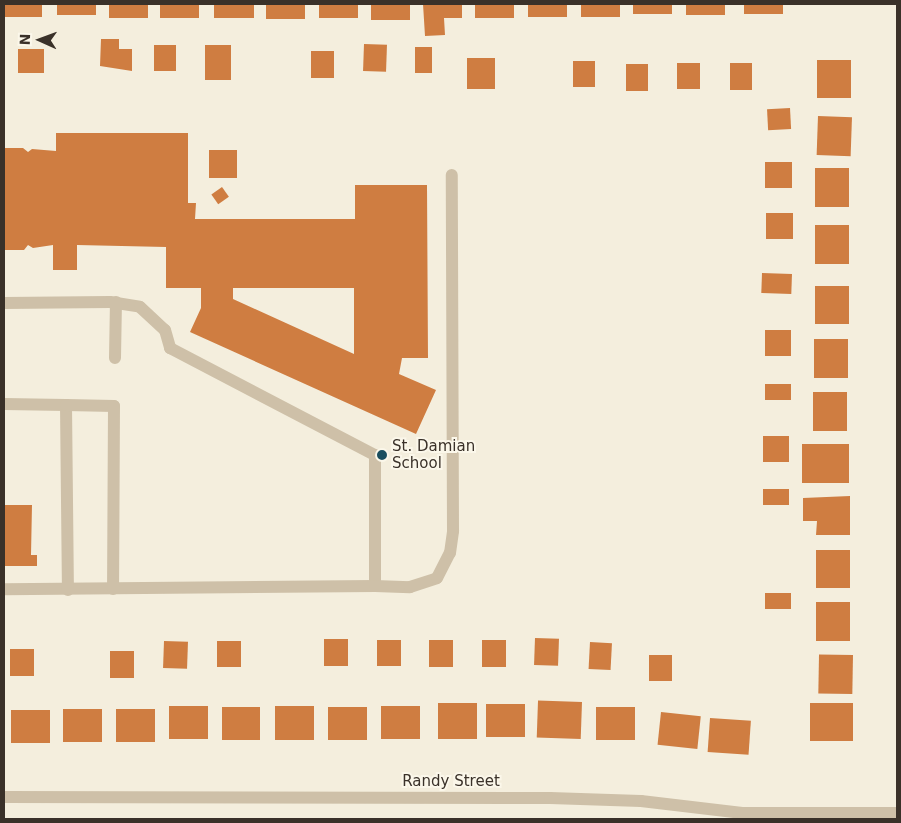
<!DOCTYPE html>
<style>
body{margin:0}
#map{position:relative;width:901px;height:823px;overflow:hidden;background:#f4eedd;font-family:"DejaVu Sans",sans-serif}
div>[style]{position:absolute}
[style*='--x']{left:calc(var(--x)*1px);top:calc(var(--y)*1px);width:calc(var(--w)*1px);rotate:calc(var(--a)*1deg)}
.building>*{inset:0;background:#cf7d41;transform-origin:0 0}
.minor>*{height:12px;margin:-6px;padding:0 6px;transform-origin:6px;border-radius:6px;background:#cec0a8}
.dots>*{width:14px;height:14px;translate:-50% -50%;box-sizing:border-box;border:2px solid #fbf7ea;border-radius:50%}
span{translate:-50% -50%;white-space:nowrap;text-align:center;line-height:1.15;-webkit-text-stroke:4px #fbf7ea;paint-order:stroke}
.poi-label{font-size:15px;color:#3a3129}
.left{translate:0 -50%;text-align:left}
.street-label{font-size:15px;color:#3a3129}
.frame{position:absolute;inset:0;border:5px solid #3a3129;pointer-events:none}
.north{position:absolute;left:15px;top:15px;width:50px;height:50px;-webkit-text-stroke:4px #fbf7ea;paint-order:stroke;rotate:272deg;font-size:14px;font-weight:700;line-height:20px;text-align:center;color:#3a3129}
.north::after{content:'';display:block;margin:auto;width:18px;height:22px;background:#3a3129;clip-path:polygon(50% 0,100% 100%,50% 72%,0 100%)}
</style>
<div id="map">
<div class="building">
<i style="left:4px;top:4px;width:38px;height:13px"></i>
<i style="left:57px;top:4px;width:39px;height:11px"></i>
<i style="left:109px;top:4px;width:39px;height:14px"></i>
<i style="left:160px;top:4px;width:39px;height:14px"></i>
<i style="left:214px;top:4px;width:40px;height:14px"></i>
<i style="left:266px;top:4px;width:39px;height:15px"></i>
<i style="left:319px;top:4px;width:39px;height:14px"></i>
<i style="left:371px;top:4px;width:39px;height:16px"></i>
<i style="clip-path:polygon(423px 4px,462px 4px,462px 18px,444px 18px,445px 35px,425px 36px)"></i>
<i style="left:475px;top:4px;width:39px;height:14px"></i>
<i style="left:528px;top:4px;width:39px;height:13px"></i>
<i style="left:581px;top:4px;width:39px;height:13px"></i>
<i style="left:633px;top:4px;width:39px;height:10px"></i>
<i style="left:686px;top:4px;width:39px;height:11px"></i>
<i style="left:744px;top:4px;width:39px;height:10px"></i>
<i style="clip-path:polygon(101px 39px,119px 39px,119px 49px,132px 49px,132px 71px,100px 66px)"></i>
<i style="left:364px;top:44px;width:23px;height:27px;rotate:2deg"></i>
<i style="left:154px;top:45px;width:22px;height:26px"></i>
<i style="left:205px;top:45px;width:26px;height:35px"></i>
<i style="left:415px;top:47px;width:17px;height:26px"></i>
<i style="left:18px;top:49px;width:26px;height:24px"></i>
<i style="left:311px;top:51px;width:23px;height:27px"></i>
<i style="left:467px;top:58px;width:28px;height:31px"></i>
<i style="left:817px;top:60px;width:34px;height:38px"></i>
<i style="left:573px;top:61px;width:22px;height:26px"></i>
<i style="left:677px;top:63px;width:23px;height:26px"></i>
<i style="left:730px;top:63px;width:22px;height:27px"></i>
<i style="left:626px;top:64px;width:22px;height:27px"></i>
<i style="left:790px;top:108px;width:21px;height:23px;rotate:87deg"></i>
<i style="left:818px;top:116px;width:34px;height:39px;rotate:2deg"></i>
<i style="clip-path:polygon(evenodd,56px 133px,188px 133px,188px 203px,196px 203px,195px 219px,355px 219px,355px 185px,427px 185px,428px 358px,402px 358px,399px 374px,436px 390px,416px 434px,190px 332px,201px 308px,201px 288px,166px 288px,166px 247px,77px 245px,77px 270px,53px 270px,53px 245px,33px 248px,28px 245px,24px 250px,4px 250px,4px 148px,23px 148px,28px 152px,32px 149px,56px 151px,56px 133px,233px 288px,354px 288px,354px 354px,233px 299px,233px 288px)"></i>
<i style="left:209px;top:150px;width:28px;height:28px"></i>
<i style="left:765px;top:162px;width:27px;height:26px"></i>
<i style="left:815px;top:168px;width:34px;height:39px"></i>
<i style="left:222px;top:187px;width:12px;height:13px;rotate:55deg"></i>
<i style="left:766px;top:213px;width:27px;height:26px"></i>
<i style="left:815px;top:225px;width:34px;height:39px"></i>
<i style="left:762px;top:273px;width:30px;height:20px;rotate:2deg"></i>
<i style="left:815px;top:286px;width:34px;height:38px"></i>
<i style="left:791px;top:330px;width:26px;height:26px;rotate:90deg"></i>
<i style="left:814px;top:339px;width:34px;height:39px"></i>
<i style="left:765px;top:384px;width:26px;height:16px"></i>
<i style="left:813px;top:392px;width:34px;height:39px"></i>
<i style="left:763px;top:436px;width:26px;height:26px"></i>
<i style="left:802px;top:444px;width:47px;height:39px"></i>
<i style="left:763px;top:489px;width:26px;height:16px"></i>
<i style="clip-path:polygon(850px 496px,850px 535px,816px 535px,817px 521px,803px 521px,803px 498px)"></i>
<i style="clip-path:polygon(4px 505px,32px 505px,31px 555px,37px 555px,37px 566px,4px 566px)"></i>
<i style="left:816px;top:550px;width:34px;height:38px"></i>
<i style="left:765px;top:593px;width:26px;height:16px"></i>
<i style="left:816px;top:602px;width:34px;height:39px"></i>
<i style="left:535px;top:638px;width:24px;height:27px;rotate:2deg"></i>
<i style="left:324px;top:639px;width:24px;height:27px"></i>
<i style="left:377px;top:640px;width:24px;height:26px"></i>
<i style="left:429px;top:640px;width:24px;height:27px"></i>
<i style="left:482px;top:640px;width:24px;height:27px"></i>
<i style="left:164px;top:641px;width:24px;height:27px;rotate:2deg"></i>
<i style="left:217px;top:641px;width:24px;height:26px"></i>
<i style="left:590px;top:642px;width:22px;height:27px;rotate:3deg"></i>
<i style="left:10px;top:649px;width:24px;height:27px"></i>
<i style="left:110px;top:651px;width:24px;height:27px"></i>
<i style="left:649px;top:655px;width:23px;height:26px"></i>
<i style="left:853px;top:655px;width:39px;height:34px;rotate:91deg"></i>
<i style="left:582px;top:702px;width:37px;height:44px;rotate:92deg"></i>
<i style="left:438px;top:703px;width:39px;height:36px"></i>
<i style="left:810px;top:703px;width:43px;height:38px"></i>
<i style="left:486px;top:704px;width:39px;height:33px"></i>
<i style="left:169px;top:706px;width:39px;height:33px"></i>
<i style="left:314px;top:706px;width:34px;height:39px;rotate:90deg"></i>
<i style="left:381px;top:706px;width:39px;height:33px"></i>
<i style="left:222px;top:707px;width:38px;height:33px"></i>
<i style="left:328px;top:707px;width:39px;height:33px"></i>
<i style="left:596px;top:707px;width:39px;height:33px"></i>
<i style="left:63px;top:709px;width:39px;height:33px"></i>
<i style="left:116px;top:709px;width:39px;height:33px"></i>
<i style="left:50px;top:710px;width:33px;height:39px;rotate:90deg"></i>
<i style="left:661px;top:712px;width:40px;height:33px;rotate:6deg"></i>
<i style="left:710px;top:718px;width:41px;height:34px;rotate:4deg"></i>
</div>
<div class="minor">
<i style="--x:4;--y:303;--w:106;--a:-0.5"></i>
<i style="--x:110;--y:302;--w:30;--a:9"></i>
<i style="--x:140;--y:307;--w:34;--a:43"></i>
<i style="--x:165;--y:330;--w:19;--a:74"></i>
<i style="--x:170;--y:348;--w:231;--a:27.6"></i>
<i style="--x:375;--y:455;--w:131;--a:90"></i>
<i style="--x:375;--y:586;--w:371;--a:179.5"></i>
<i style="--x:115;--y:358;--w:56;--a:-89"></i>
<i style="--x:4;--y:404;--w:62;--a:0.9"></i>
<i style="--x:66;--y:405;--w:185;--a:89.4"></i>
<i style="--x:66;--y:405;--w:48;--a:1.2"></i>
<i style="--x:114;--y:406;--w:183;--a:90.3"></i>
<i style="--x:375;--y:586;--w:35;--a:2"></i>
<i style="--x:410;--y:587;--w:28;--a:-18"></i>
<i style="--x:437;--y:578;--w:28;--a:-63"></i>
<i style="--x:450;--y:553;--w:22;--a:-82"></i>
<i style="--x:453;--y:531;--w:356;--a:-90.2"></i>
<i style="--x:4;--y:797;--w:546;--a:0.1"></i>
<i style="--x:550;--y:798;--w:91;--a:1.9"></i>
<i style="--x:641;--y:801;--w:102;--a:6.8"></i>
<i style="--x:742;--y:813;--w:155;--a:0"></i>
</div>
<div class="dots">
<i style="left:382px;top:455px;background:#1b4e5f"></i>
</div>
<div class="poi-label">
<span class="left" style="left:392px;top:455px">St. Damian<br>School</span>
</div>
<div class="street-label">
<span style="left:451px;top:782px">Randy Street</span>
</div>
<div class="frame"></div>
<div class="north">N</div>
</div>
